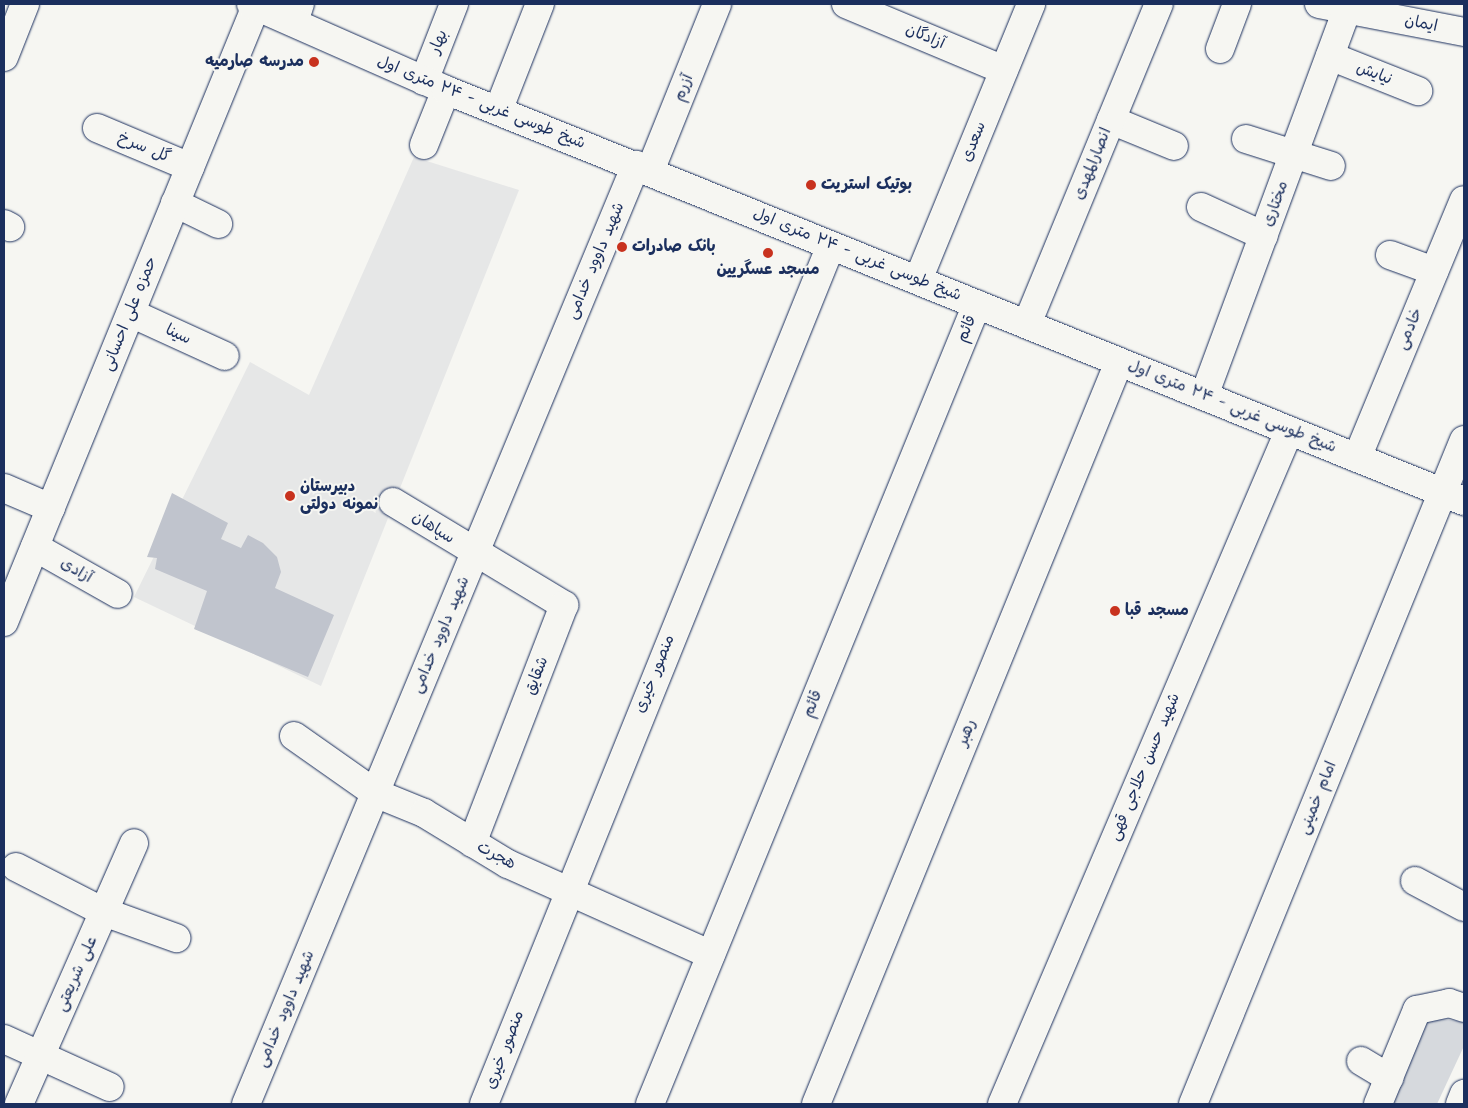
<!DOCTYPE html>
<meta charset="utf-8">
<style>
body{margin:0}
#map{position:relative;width:1468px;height:1108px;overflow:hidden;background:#f6f6f2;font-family:Kalam,"Playpen Sans Arabic",sans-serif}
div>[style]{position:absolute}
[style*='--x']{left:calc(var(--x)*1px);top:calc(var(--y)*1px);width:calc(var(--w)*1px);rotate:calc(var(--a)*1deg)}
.built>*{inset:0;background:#e6e7e7}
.green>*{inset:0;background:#d6d9dd}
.building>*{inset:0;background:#c0c4cd}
.roads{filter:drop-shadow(0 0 1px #1b2f5e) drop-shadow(0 0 1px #1b2f5e)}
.minor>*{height:28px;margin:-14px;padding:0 14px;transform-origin:14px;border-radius:14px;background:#f6f6f2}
.major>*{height:28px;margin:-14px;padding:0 14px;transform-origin:14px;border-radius:14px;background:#f6f6f2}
.dots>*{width:14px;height:14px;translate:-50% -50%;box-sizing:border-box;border:2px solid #f6f6f2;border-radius:50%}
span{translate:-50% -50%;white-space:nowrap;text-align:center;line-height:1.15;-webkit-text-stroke:4px #f6f6f2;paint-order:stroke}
.street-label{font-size:16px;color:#1b2f5e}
.poi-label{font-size:16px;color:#1b2f5e;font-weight:700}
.right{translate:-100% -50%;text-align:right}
.left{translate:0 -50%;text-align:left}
.frame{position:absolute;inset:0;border:5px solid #1b2f5e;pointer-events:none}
</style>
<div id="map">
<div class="built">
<i style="clip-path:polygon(414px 157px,519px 190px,321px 686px,134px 597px,250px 362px,309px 395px)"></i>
</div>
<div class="green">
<i style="clip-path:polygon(1429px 1017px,1464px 1022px,1464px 1046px,1437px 1104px,1392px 1104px)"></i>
</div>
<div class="building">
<i style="clip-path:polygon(172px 493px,228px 523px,221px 539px,241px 548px,248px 535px,263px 543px,277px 557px,281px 572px,275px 588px,334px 615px,308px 677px,194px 629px,207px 591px,155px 569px,157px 558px,147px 557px)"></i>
</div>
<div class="roads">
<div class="minor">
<i style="--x:846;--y:4;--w:171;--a:22.7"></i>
<i style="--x:1319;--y:4;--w:148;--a:10.9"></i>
<i style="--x:294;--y:22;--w:19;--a:-72"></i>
<i style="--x:1220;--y:49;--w:48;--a:-69.3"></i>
<i style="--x:1330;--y:56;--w:95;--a:21.7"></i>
<i style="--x:4;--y:57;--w:57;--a:-68.4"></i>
<i style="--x:424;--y:81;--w:83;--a:-68.7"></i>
<i style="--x:498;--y:111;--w:115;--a:-68.6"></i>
<i style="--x:1111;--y:120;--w:68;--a:22.4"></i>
<i style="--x:97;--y:128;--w:101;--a:22.8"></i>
<i style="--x:1246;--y:139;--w:89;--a:17.6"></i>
<i style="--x:424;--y:145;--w:59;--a:-68.2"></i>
<i style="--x:650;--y:171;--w:180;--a:-68.1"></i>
<i style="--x:175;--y:203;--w:48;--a:26"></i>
<i style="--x:1201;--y:207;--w:69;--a:24.7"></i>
<i style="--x:4;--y:224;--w:7;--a:27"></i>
<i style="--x:1390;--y:255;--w:47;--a:20"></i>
<i style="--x:918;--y:280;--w:298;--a:-67.7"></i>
<i style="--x:131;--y:313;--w:103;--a:24.6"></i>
<i style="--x:1027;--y:324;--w:346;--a:-67.6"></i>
<i style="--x:1204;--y:396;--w:412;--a:-69.7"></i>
<i style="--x:1357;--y:458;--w:279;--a:-67.5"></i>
<i style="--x:4;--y:488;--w:51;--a:23.1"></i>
<i style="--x:393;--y:502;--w:200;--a:31.1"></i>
<i style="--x:564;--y:605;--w:255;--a:111.1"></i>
<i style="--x:35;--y:547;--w:95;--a:29.5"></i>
<i style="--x:4;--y:622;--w:666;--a:-67.75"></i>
<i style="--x:294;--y:736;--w:99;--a:35.1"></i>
<i style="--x:375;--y:793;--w:53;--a:22.2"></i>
<i style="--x:424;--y:813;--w:98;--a:31.3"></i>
<i style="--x:508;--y:864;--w:222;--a:24.1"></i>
<i style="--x:16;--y:867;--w:99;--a:27.1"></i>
<i style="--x:104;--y:912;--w:77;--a:19.9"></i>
<i style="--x:1415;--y:881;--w:55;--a:28"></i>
<i style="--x:4;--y:1039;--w:116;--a:24.4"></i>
<i style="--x:1361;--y:1061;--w:33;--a:31"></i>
<i style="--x:19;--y:1104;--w:285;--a:-66.2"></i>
<i style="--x:246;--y:1104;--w:1017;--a:-67.45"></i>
<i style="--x:484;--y:1104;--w:926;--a:-68"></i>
<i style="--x:650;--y:1104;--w:864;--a:-67.77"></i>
<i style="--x:816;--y:1104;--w:801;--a:-67.79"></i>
<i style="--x:1002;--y:1104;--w:732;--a:-66.9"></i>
<i style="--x:1193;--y:1104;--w:717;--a:-67.8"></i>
<i style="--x:1378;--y:1104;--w:102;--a:-67.5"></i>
<i style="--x:1417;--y:1010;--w:33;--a:-12"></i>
<i style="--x:1449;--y:1003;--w:16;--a:18"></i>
<i style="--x:1460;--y:1104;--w:11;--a:-68"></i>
</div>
<div class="major">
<i style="--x:251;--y:4;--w:213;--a:23.8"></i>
<i style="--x:446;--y:90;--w:1098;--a:21.99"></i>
</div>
</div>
<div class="dots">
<i style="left:314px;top:62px;background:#c8321e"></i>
<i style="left:811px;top:185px;background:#c8321e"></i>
<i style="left:622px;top:247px;background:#c8321e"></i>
<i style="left:768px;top:253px;background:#c8321e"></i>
<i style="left:290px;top:496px;background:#c8321e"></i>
<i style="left:1115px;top:611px;background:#c8321e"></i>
</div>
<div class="street-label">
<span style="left:1421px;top:24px;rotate:11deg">ایمان</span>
<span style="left:925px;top:37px;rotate:23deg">آزادگان</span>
<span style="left:439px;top:42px;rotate:-68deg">بهار</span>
<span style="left:1374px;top:74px;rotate:21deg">نیایش</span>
<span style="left:684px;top:88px;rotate:-68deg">آزرم</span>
<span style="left:481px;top:103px;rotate:22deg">شیخ طوسی غربی - ۲۴ متری اول</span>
<span style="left:974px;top:142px;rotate:-68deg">سعدی</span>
<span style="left:144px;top:148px;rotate:23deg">گل سرخ</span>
<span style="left:1093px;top:164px;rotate:-68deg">انصارالمهدی</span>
<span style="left:1276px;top:204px;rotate:-70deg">مختاری</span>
<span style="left:857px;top:255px;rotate:22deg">شیخ طوسی غربی - ۲۴ متری اول</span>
<span style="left:596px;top:261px;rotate:-67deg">شهید داوود خدامی</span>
<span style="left:130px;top:314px;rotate:-68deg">حمزه علی احسانی</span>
<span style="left:967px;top:329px;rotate:-68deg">قائم</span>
<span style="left:1410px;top:329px;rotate:-67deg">خادمی</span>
<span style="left:178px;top:335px;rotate:25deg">سینا</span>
<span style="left:1232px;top:407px;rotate:22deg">شیخ طوسی غربی - ۲۴ متری اول</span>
<span style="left:433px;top:528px;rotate:32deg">سپاهان</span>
<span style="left:76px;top:571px;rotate:30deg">آزادی</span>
<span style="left:441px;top:635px;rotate:-67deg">شهید داوود خدامی</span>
<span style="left:655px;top:674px;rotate:-68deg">منصور خیری</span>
<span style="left:537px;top:676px;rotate:-69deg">شقایق</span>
<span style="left:813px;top:704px;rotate:-68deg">قائم</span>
<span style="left:967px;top:733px;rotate:-68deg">رهبر</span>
<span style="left:1145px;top:767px;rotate:-67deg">شهید حسن حلاجی قهی</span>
<span style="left:1318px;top:798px;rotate:-68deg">امام خمینی</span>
<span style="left:496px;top:856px;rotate:28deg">هجرت</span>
<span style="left:77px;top:974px;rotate:-66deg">علی شریعتی</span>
<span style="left:286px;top:1009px;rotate:-67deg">شهید داوود خدامی</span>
<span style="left:505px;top:1050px;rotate:-69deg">منصور خیری</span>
</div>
<div class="poi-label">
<span class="right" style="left:304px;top:62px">مدرسه صارمیه</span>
<span class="left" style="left:821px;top:185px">بوتیک استریت</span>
<span class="left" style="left:632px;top:247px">بانک صادرات</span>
<span style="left:768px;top:270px">مسجد عسگریین</span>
<span class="left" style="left:300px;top:496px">دبیرستان<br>نمونه دولتی</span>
<span class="left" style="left:1125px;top:611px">مسجد قبا</span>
</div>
<div class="frame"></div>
</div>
